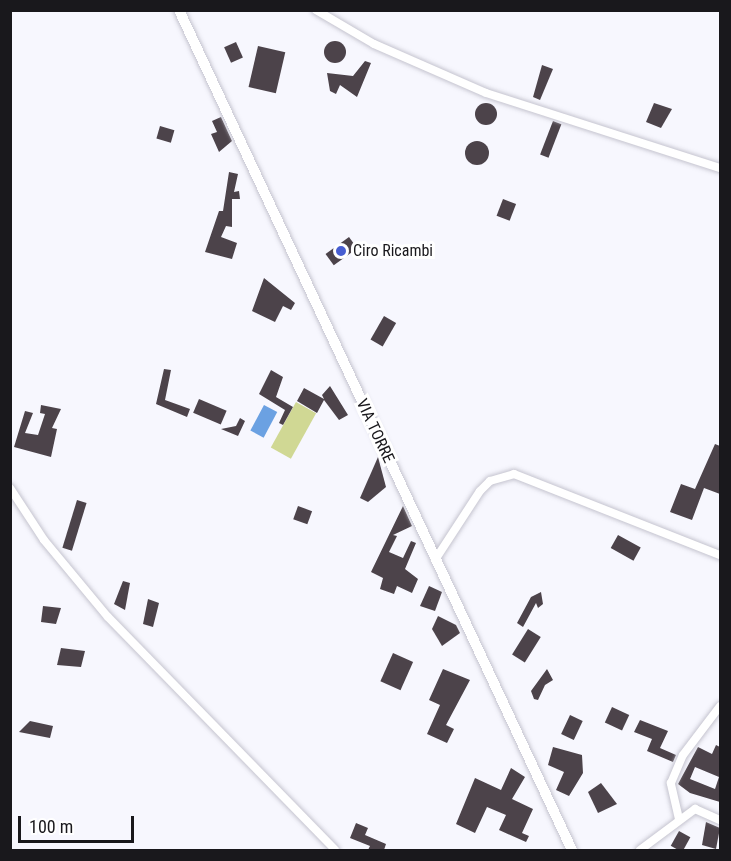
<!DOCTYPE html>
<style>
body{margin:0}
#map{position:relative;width:731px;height:861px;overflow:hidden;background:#f7f7fe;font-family:"Roboto Condensed",sans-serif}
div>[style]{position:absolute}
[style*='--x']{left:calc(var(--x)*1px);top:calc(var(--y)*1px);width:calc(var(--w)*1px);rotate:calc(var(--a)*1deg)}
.green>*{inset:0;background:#d0d894;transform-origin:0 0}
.water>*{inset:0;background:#6ba1e2;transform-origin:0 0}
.building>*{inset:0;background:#4c434a;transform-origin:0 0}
.round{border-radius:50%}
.roads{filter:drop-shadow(0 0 2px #c5c4cf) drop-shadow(0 0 2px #c5c4cf)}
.minor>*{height:8px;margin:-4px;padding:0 4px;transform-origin:4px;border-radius:4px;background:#fff}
.major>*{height:10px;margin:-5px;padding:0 5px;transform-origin:5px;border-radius:5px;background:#fff}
.dots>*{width:16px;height:16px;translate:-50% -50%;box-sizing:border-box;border:3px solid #fff;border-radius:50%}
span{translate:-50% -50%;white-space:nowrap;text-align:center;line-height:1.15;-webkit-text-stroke:6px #fff;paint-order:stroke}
.poi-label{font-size:16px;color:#19181c}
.left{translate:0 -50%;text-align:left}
.street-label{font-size:16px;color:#19181c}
.frame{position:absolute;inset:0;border:12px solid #19181c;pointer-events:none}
.scale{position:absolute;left:18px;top:816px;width:116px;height:27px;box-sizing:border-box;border:3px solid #19181c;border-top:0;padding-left:8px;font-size:18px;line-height:21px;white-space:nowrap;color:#19181c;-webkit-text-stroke:4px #fff;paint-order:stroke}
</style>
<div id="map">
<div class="green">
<i style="left:296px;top:402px;width:23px;height:52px;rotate:29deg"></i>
</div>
<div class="water">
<i style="left:264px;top:405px;width:15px;height:29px;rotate:28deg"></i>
</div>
<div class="building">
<i class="round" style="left:324px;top:41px;width:22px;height:22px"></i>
<i style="left:236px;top:42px;width:17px;height:13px;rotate:66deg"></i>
<i style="left:258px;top:46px;width:28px;height:42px;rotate:13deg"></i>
<i style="clip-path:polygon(365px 61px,371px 63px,357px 97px,340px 85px,336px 94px,330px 91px,327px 73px,353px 76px)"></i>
<i style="clip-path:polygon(542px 65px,553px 69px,540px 100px,533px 97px)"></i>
<i class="round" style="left:475px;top:103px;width:22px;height:22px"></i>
<i style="clip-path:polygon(654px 103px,672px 109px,661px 128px,646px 122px)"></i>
<i style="clip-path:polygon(221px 117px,232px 141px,219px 152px,211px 134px,217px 132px,212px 121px)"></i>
<i style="left:553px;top:121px;width:9px;height:36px;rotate:21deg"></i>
<i style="left:160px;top:126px;width:15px;height:13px;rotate:16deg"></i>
<i class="round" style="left:465px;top:141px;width:24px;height:24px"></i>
<i style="clip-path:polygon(229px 172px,238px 174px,234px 192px,239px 191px,240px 199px,232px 199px,232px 227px,226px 226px,221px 237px,237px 243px,232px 259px,205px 252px,219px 211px,223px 211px)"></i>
<i style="left:503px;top:199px;width:14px;height:18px;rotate:21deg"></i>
<i style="left:349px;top:237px;width:14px;height:29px;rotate:54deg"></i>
<i style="clip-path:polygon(264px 278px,295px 303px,291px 310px,283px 306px,275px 322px,252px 311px)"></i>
<i style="left:384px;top:316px;width:14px;height:27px;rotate:30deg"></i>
<i style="clip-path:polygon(164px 369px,171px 370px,165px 400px,190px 409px,187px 417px,156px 404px)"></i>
<i style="clip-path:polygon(271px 370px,283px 377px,276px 397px,293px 407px,283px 425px,279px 423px,285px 410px,259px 394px)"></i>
<i style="clip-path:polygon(330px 386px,348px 415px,339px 420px,324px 400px,317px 413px,297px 401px,304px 388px,324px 399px,322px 395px)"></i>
<i style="left:199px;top:399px;width:30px;height:15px;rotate:23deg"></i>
<i style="clip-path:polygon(41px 405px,61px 409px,52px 428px,57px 429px,51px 457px,14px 447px,25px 411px,33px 413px,25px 433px,38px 435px,45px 414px,40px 413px)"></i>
<i style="clip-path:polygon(240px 418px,245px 421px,238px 436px,221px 429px,236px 426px)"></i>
<i style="clip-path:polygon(715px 444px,720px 446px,720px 494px,704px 488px,692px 520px,670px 512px,681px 484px,695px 489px)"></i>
<i style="clip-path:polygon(378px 457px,386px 487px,368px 502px,360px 498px)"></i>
<i style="left:77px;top:500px;width:10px;height:50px;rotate:17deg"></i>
<i style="left:298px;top:506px;width:15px;height:14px;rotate:20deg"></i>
<i style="clip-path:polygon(403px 506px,412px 526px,393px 535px,397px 536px,389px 552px,403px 558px,411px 541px,416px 543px,405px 569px,418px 579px,412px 593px,397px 586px,394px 594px,380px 589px,383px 578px,371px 572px)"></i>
<i style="left:618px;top:535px;width:26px;height:15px;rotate:29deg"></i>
<i style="clip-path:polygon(123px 581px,130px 583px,125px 610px,114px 604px)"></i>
<i style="clip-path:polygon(429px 586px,442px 592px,435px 611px,420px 606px)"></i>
<i style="clip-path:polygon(541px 592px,543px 604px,538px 608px,536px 603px,523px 627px,517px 623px,531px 597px)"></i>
<i style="clip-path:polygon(148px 599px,159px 603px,153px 627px,143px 624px)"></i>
<i style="clip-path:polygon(43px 606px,61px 608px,56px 624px,41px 622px)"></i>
<i style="clip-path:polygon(438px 616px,456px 625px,460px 633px,442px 646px,432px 629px)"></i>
<i style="left:528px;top:629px;width:15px;height:30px;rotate:32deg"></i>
<i style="clip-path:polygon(61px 648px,85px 651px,81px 667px,57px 665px)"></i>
<i style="left:393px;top:653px;width:22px;height:31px;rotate:24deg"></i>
<i style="clip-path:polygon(443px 669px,470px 680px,446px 725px,454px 729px,447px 743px,427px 734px,440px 705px,429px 700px)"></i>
<i style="clip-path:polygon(547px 669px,553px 680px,545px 685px,538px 700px,534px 699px,531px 691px)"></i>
<i style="left:612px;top:707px;width:19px;height:17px;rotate:25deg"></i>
<i style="left:570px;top:715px;width:14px;height:21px;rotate:25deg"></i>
<i style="clip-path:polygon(640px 720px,668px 731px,660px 748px,676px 755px,673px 762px,647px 751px,652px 739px,634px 732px)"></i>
<i style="clip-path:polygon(30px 721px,53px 726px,50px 738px,19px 732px)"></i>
<i style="clip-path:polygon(evenodd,716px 745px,720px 747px,720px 802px,690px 793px,678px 784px,698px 747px,712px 754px,716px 745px,695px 767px,719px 777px,715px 789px,690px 779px,695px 767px)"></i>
<i style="clip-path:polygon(553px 747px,582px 755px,583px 773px,569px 796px,556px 790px,564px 772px,548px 765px)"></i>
<i style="clip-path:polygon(511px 768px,525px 777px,512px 799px,533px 809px,522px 833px,529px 836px,526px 842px,499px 830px,506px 815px,487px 807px,475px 833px,456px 824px,475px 778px,501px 790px)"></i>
<i style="clip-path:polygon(601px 783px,617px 804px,598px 813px,588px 792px)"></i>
<i style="clip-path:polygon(706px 822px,720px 828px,716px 849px,702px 845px)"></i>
<i style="clip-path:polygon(356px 823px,368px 828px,365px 835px,386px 844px,384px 850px,368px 850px,370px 846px,350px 838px)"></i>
<i style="left:679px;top:831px;width:13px;height:17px;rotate:29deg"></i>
</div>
<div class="roads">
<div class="minor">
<i style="--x:316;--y:10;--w:67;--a:30.4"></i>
<i style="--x:374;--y:44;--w:122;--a:23.6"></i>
<i style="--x:486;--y:93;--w:246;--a:17.8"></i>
<i style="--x:10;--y:488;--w:62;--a:56.8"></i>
<i style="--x:44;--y:540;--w:100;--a:50.3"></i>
<i style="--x:108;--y:617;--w:325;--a:45.7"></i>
<i style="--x:435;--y:560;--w:82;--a:-56.9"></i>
<i style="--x:480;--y:491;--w:14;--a:-45"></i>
<i style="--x:490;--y:481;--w:25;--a:-16"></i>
<i style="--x:514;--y:474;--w:221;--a:21.5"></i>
<i style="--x:679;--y:819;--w:37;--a:-103"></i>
<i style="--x:671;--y:783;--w:30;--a:-67"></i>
<i style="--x:683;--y:755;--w:61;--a:-52.9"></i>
<i style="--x:640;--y:850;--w:69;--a:-36.7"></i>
<i style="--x:695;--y:809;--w:27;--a:24"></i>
</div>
<div class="major">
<i style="--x:179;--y:10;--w:927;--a:64.93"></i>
</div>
</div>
<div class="dots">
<i style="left:341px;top:251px;background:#475dd1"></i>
</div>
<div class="poi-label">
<span class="left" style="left:353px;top:251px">Ciro Ricambi</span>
</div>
<div class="street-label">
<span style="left:375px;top:431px;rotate:65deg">VIA TORRE</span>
</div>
<div class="frame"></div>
<div class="scale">100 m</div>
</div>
